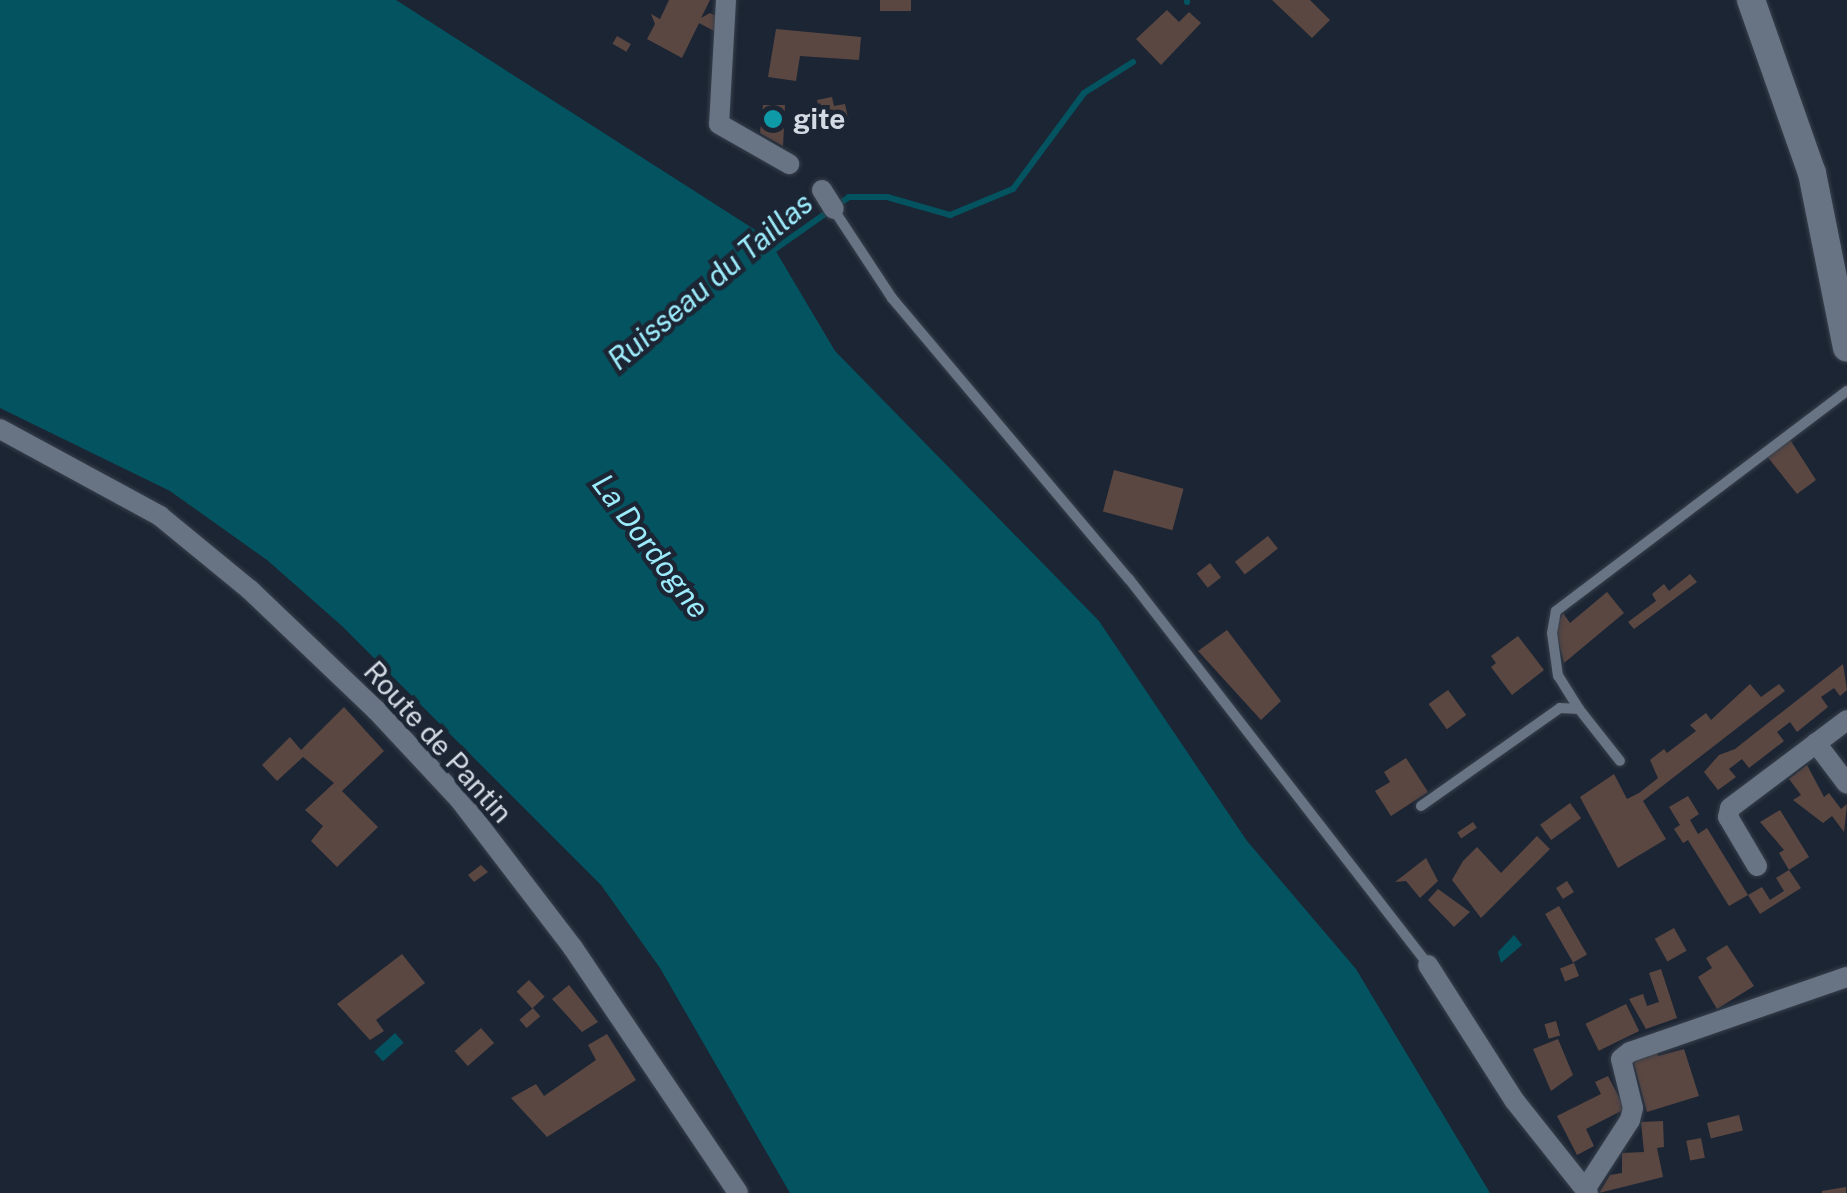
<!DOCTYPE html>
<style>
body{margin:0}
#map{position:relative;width:1847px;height:1193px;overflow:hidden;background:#1c2533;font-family:"Public Sans",sans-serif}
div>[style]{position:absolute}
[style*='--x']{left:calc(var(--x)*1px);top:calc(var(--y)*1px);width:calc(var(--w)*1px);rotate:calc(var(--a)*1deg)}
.water>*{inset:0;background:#035460;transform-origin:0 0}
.stream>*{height:6px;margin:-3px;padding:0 3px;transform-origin:3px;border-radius:3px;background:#035460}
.building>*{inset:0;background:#5b4742;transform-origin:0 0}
.roads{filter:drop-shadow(0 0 2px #373f4b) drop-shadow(0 0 2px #373f4b)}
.service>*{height:10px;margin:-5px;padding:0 5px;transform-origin:5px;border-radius:5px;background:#687384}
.minor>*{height:20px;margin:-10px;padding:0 10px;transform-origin:10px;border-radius:10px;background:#687384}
.secondary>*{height:28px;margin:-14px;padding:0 14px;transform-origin:14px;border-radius:14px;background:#687384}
.dots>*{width:28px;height:28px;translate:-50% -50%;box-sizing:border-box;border:5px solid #1c2533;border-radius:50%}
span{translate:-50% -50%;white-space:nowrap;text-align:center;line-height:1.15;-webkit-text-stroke:9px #1c2533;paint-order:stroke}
.poi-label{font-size:28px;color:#d4dae4;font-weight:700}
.left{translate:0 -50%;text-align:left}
.street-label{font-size:28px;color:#d4dae4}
.water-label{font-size:30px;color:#9cebfb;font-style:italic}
</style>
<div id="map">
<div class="water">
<i style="clip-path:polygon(0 0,396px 0,768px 238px,835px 351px,1099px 621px,1247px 841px,1356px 969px,1490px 1193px,790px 1193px,660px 968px,601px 885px,342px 626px,267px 560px,170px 491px,0 408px)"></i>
<i style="clip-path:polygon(1514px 935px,1522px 945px,1501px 963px,1498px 952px)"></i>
<i style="left:395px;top:1033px;width:13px;height:28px;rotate:48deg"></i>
</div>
<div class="stream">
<i style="--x:1187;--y:0;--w:2;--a:90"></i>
<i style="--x:768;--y:254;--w:99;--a:-35.1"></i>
<i style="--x:849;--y:197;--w:38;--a:0"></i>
<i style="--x:887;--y:197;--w:66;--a:15.9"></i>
<i style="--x:950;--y:215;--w:68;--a:-22.4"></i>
<i style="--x:1013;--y:189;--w:119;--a:-53.5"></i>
<i style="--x:1084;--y:93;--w:58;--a:-32.3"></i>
</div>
<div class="building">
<i style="clip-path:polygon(669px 0,710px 0,701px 18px,710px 13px,720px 18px,716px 32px,699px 23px,682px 58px,647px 39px,655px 24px,651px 14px,660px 19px)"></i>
<i style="left:880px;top:0;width:31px;height:11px"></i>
<i style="clip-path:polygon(1272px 0,1310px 0,1330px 20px,1312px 38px)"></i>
<i style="clip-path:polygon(1167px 10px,1179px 22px,1189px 12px,1201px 23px,1161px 65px,1136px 39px)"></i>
<i style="clip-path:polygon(776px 29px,861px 37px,859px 60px,800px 56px,796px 81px,768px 77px)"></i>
<i style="left:617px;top:36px;width:16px;height:9px;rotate:30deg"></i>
<i style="clip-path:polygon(832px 97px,834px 106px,845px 104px,849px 122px,822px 127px,817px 100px)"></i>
<i style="clip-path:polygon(763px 105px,785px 105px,783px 146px,760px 133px)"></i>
<i style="clip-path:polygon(1789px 438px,1816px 480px,1797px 494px,1766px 455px)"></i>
<i style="left:1114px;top:470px;width:72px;height:43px;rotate:15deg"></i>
<i style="left:1268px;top:536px;width:16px;height:42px;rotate:52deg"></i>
<i style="left:1210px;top:563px;width:18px;height:17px;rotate:52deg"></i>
<i style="clip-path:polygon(1690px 574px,1697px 582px,1634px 629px,1628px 622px,1656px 601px,1652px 594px,1664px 584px,1669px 591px)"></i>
<i style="clip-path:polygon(1607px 592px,1624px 613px,1564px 663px,1555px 627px,1563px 613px,1570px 623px)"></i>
<i style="clip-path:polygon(1227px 630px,1281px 701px,1261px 720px,1198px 651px)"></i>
<i style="clip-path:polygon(1518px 636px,1544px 670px,1512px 695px,1491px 667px,1496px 663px,1491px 656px)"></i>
<i style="clip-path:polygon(1843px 664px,1847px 690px,1840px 696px,1834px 688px,1821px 697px,1828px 707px,1797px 732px,1790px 722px,1777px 732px,1784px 741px,1749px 768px,1742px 759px,1729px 769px,1736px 777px,1718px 790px,1704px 772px,1719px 755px,1735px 749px)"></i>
<i style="clip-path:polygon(1750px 684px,1761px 697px,1779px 684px,1785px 691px,1643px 801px,1666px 839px,1618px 868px,1580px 797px,1614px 774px,1627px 799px,1639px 793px,1658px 778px,1650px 760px,1664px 749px,1667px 753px,1696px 731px,1690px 725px,1706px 713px,1711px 720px)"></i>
<i style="left:1448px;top:690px;width:31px;height:24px;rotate:54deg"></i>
<i style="clip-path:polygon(344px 707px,384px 751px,342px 791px,378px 827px,337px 867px,311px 841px,323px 826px,305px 810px,334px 783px,303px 757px,277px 781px,262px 765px,290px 737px,301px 750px)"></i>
<i style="clip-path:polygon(1406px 758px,1428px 792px,1391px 816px,1375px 791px,1390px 782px,1384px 772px)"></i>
<i style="clip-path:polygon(1807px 765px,1824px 797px,1829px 793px,1841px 809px,1847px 804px,1844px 832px,1832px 816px,1823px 823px,1793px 800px,1801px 795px,1789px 779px)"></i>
<i style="clip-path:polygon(1688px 796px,1699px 814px,1690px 820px,1698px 834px,1707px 828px,1748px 895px,1729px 906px,1688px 840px,1683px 843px,1674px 829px,1680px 825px,1669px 807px)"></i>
<i style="left:1570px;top:803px;width:19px;height:37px;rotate:54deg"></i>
<i style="clip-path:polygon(1780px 810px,1809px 857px,1789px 870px,1801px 888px,1760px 914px,1748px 895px,1762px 887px,1770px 900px,1784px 891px,1776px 878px,1789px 870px,1779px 853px,1784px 850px,1760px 822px)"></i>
<i style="left:1473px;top:822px;width:7px;height:19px;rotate:56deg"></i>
<i style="clip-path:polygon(1537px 836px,1550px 849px,1481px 918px,1452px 880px,1463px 861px,1477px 847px,1501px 873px)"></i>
<i style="clip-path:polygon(1426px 858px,1438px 881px,1420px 898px,1406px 881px,1395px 882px)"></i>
<i style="clip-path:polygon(481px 865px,488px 872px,474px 882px,468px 875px)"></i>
<i style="left:1567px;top:881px;width:13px;height:13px;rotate:58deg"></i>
<i style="clip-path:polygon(1438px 889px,1470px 912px,1454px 927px,1428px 900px)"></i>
<i style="left:1559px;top:906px;width:56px;height:16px;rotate:60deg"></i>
<i style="left:1674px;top:928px;width:26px;height:22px;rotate:61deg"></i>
<i style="clip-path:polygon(1727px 945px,1754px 986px,1717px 1009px,1698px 977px,1712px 968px,1706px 958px)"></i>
<i style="clip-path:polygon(402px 954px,425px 983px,376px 1020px,384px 1031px,370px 1040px,337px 1004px)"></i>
<i style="left:1574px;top:963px;width:14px;height:15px;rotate:69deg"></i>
<i style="clip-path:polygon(1661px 969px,1677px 1018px,1646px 1029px,1629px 999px,1643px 994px,1647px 1006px,1659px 1002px,1649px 973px)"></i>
<i style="left:529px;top:980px;width:23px;height:17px;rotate:47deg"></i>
<i style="clip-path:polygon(569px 985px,598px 1022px,582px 1032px,552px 999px)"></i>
<i style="left:1626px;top:1004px;width:30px;height:45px;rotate:64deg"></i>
<i style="left:533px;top:1008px;width:11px;height:18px;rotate:49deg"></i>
<i style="left:1556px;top:1021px;width:15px;height:12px;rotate:74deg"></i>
<i style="left:481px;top:1028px;width:20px;height:35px;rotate:49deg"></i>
<i style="clip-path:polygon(607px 1034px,636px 1080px,547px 1137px,511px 1098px,536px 1084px,544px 1096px,596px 1060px,588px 1045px)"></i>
<i style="clip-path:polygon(1558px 1039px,1573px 1075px,1551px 1091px,1533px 1049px)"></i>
<i style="clip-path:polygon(1656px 1048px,1658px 1056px,1684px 1049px,1699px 1096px,1647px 1112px,1632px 1056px)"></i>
<i style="clip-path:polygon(1608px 1076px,1625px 1109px,1586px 1129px,1594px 1146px,1577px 1155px,1557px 1116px,1601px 1094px,1595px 1082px)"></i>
<i style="left:1739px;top:1115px;width:16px;height:33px;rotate:76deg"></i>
<i style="clip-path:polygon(1663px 1121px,1664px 1147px,1657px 1148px,1663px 1177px,1599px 1193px,1610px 1175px,1622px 1173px,1622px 1153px,1644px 1152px,1641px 1122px)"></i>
<i style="left:1701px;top:1138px;width:20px;height:15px;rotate:79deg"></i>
<i style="clip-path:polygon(1846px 1187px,1846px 1193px,1822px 1193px,1822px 1191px)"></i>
</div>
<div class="roads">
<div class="service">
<i style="--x:834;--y:210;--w:105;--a:56.6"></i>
<i style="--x:892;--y:298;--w:368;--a:49.9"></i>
<i style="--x:1129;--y:579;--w:488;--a:52.2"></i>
<i style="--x:1579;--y:709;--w:39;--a:-122"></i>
<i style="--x:1558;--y:676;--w:43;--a:-97.9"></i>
<i style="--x:1552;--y:633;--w:22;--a:-80"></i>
<i style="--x:1556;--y:611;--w:365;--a:-37.1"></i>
<i style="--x:1421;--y:806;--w:170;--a:-35.2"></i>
<i style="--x:1560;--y:708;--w:19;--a:3"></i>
<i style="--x:1579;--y:709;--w:66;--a:51.7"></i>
</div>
<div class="minor">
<i style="--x:726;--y:0;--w:124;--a:93.2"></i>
<i style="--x:719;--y:124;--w:81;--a:29.7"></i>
<i style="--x:822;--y:190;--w:22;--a:58"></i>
<i style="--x:0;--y:429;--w:182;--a:28.5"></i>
<i style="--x:160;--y:516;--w:117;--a:39.4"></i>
<i style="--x:250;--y:590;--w:174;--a:43.6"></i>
<i style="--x:376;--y:710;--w:123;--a:47"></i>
<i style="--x:460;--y:800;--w:186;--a:52.6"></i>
<i style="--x:573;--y:948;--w:295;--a:56"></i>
<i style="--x:1816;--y:743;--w:51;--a:52.9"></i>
<i style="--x:1757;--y:866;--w:57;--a:-120.6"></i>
<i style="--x:1728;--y:817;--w:9;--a:-77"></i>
<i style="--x:1730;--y:808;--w:146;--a:-36.9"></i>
<i style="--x:1428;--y:965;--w:160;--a:57.5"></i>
<i style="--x:1514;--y:1100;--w:119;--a:51.5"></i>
<i style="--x:1586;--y:1188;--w:81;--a:-57.1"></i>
<i style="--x:1630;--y:1120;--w:12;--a:-76"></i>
<i style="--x:1633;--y:1108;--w:50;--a:-103.8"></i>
<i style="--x:1621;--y:1059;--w:11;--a:-38"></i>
<i style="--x:1630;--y:1052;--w:230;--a:-19.1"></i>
</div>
<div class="secondary">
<i style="--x:1751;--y:0;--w:183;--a:70.6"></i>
<i style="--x:1812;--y:173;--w:178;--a:78.7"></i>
</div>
</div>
<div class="dots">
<i style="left:773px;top:119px;background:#0f9aa8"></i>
</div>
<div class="poi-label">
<span class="left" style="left:793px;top:119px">gite</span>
</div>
<div class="street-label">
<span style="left:438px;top:742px;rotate:48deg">Route de Pantin</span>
</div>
<div class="water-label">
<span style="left:710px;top:281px;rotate:-40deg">Ruisseau du Taillas</span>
<span style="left:651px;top:546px;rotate:53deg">La Dordogne</span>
</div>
</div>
